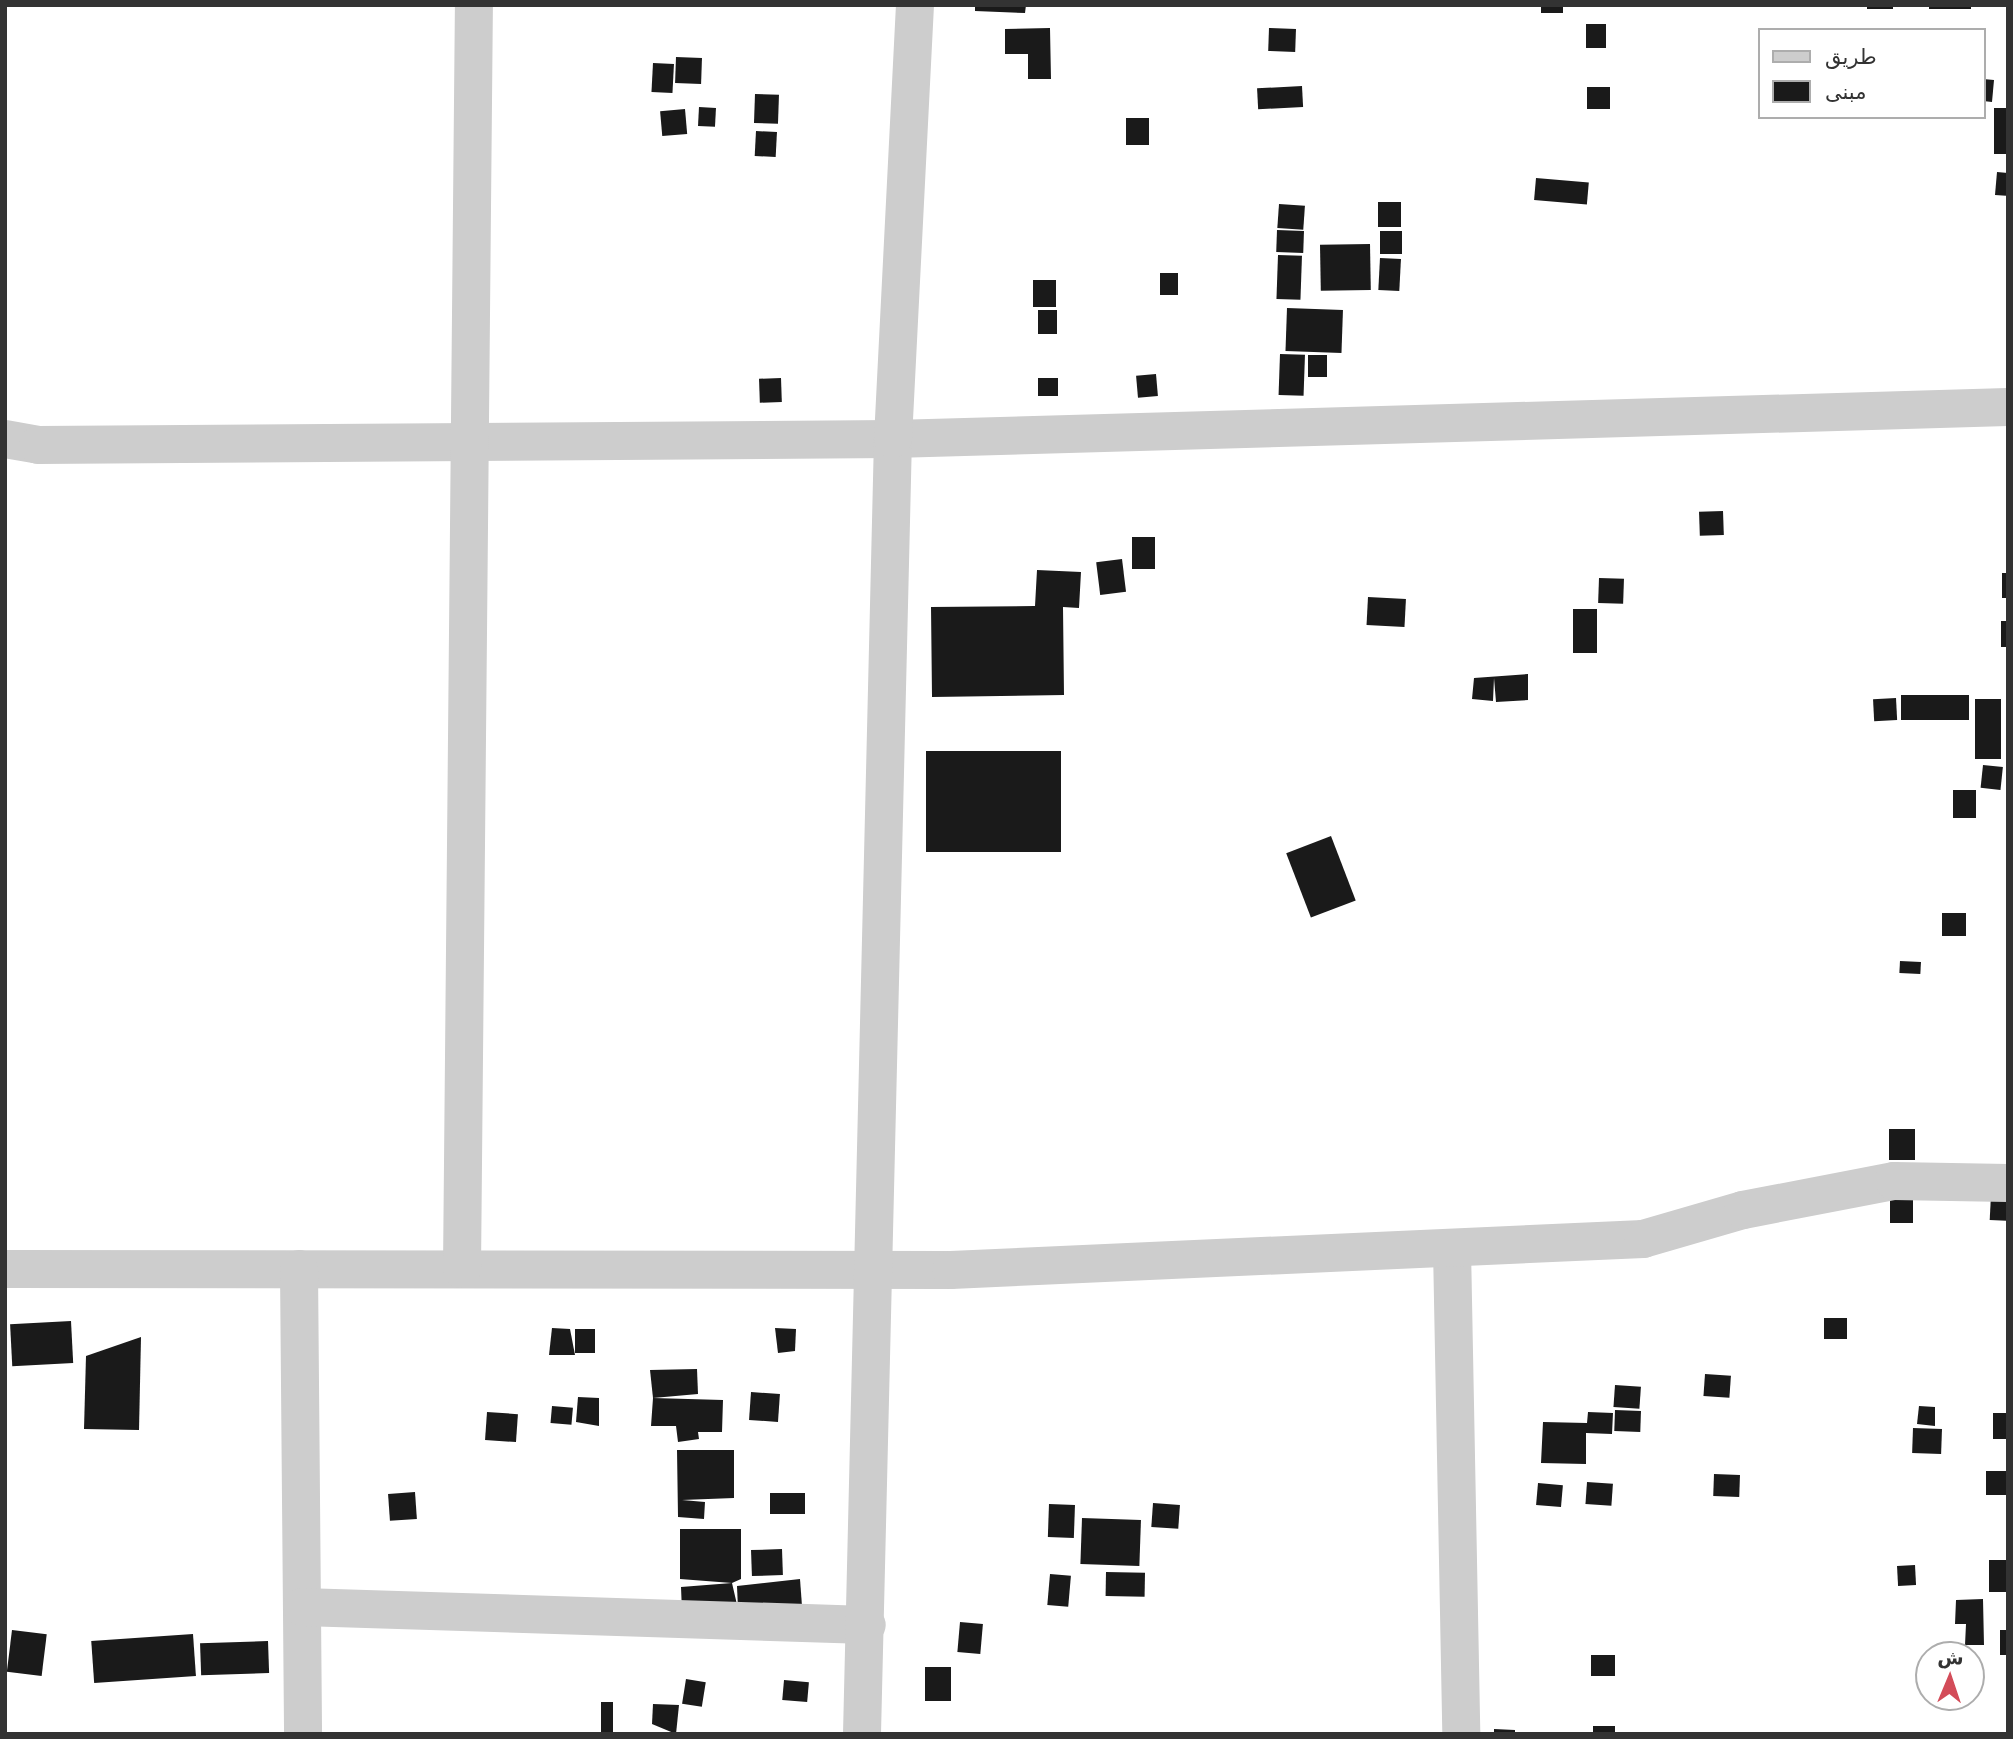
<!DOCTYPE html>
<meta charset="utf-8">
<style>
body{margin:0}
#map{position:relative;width:2013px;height:1739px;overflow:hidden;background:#fff;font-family:"DejaVu Sans","Noto Naskh Arabic",sans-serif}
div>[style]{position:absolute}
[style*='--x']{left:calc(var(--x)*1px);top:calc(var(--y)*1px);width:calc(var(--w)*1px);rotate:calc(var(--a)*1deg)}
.building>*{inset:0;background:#1a1a1a;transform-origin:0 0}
.minor>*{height:38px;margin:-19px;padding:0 19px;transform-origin:19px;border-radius:19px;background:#cdcdcd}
span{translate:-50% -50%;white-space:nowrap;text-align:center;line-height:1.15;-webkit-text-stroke:7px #fff;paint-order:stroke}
.frame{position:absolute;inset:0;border:7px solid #333;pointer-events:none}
.legend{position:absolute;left:1758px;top:28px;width:228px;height:91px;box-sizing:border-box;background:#fff;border:2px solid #adadad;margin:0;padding:9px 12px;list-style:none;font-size:21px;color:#333}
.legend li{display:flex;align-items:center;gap:14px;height:35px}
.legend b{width:35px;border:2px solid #adadad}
.north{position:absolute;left:1915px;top:1641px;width:70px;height:70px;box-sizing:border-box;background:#fff;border:2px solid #adadad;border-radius:50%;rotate:2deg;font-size:19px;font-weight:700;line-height:28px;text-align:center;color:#333}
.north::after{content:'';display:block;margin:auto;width:24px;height:32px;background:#d34c59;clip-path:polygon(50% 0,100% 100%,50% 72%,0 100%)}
</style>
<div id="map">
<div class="building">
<i style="clip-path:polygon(975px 5px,1026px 5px,1025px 13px,975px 11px)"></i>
<i style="left:1541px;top:5px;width:22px;height:8px"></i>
<i style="left:1867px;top:5px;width:26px;height:4px"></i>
<i style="left:1929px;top:5px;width:42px;height:4px"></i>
<i style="left:1586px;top:24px;width:20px;height:24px"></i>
<i style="clip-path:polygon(1050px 28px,1051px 79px,1028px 79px,1028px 54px,1005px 54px,1005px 29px)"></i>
<i style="left:1269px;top:28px;width:27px;height:23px;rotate:2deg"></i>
<i style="left:676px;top:57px;width:26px;height:26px;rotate:2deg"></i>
<i style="left:653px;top:63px;width:21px;height:29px;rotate:3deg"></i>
<i style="clip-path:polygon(1983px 79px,1994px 80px,1992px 102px,1983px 101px)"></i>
<i style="left:1302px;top:86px;width:21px;height:45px;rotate:87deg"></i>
<i style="left:1587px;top:87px;width:23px;height:22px"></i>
<i style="left:755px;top:94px;width:24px;height:29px;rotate:2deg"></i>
<i style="left:699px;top:107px;width:17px;height:19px;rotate:3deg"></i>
<i style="left:1994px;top:108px;width:14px;height:46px"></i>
<i style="left:685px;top:109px;width:25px;height:25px;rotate:85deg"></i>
<i style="left:1126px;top:118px;width:23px;height:27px"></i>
<i style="left:756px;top:131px;width:21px;height:25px;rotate:3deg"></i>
<i style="left:1997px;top:172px;width:11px;height:23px;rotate:5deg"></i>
<i style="left:1536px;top:178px;width:53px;height:22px;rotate:5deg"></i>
<i style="left:1401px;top:202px;width:25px;height:23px;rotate:90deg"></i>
<i style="left:1279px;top:204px;width:26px;height:24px;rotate:4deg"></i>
<i style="left:1277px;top:230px;width:27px;height:22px;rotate:2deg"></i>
<i style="left:1380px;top:231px;width:22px;height:23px"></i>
<i style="left:1370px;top:244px;width:46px;height:50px;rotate:89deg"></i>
<i style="left:1278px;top:255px;width:24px;height:44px;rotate:2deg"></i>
<i style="left:1380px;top:258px;width:21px;height:32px;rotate:3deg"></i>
<i style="left:1160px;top:273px;width:18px;height:22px"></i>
<i style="left:1033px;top:280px;width:23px;height:27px"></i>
<i style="left:1287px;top:308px;width:56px;height:43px;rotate:2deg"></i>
<i style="left:1038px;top:310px;width:19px;height:24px"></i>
<i style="left:1280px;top:354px;width:25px;height:41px;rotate:2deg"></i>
<i style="left:1308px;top:355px;width:19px;height:22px"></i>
<i style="left:1156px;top:374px;width:22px;height:20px;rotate:85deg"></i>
<i style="left:781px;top:378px;width:24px;height:22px;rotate:88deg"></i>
<i style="left:1038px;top:378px;width:20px;height:18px"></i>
<i style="left:1723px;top:511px;width:24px;height:24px;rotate:88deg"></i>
<i style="left:1132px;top:537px;width:23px;height:32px"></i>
<i style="left:1122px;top:559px;width:33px;height:26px;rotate:83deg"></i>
<i style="clip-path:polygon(1037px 570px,1081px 572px,1079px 608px,1063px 607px,1064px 695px,932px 697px,931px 607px,1035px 606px)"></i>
<i style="left:2002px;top:573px;width:6px;height:25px"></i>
<i style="left:1599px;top:578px;width:25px;height:25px;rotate:2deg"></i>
<i style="left:1368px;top:597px;width:38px;height:28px;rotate:3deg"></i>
<i style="left:1573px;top:609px;width:24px;height:44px"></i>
<i style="left:2001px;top:621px;width:7px;height:26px"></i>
<i style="clip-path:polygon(1528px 674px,1528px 700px,1496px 702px,1494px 678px,1493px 701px,1472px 699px,1474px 678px)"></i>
<i style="left:1969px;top:695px;width:25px;height:68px;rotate:90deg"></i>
<i style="left:1896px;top:698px;width:22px;height:23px;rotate:87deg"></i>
<i style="left:2001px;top:699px;width:60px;height:26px;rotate:90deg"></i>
<i style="left:926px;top:751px;width:135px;height:101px"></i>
<i style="left:1983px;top:765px;width:20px;height:23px;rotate:6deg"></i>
<i style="left:1953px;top:790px;width:23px;height:28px"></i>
<i style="left:1331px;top:836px;width:69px;height:48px;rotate:69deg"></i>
<i style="left:1942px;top:913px;width:24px;height:23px"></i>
<i style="left:1900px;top:961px;width:21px;height:12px;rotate:3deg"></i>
<i style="left:1889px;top:1129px;width:26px;height:31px"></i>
<i style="left:1991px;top:1195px;width:17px;height:25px;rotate:3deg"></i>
<i style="left:1890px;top:1196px;width:23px;height:27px"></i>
<i style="left:1824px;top:1318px;width:23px;height:21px"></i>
<i style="left:71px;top:1321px;width:42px;height:61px;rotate:87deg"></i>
<i style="clip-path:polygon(552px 1328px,570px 1329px,575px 1355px,549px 1355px)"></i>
<i style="clip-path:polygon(775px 1328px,796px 1329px,795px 1351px,778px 1353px)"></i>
<i style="left:595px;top:1329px;width:24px;height:20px;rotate:90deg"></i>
<i style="clip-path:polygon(141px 1337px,139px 1430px,84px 1429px,86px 1356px)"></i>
<i style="clip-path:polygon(697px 1369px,698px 1394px,653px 1398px,650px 1370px)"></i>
<i style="left:1705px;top:1374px;width:26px;height:22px;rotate:4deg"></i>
<i style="left:1615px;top:1385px;width:26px;height:22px;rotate:4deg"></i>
<i style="left:751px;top:1392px;width:29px;height:28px;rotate:4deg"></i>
<i style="clip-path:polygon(578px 1397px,599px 1398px,599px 1426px,576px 1422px)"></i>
<i style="clip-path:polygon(653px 1398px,723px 1400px,722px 1432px,698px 1432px,699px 1439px,678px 1442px,676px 1426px,651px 1426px)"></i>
<i style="left:552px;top:1406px;width:21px;height:17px;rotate:5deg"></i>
<i style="clip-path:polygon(1919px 1406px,1935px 1407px,1935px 1426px,1917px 1424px)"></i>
<i style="left:1615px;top:1410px;width:26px;height:21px;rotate:2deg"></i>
<i style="left:487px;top:1412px;width:31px;height:28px;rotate:4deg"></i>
<i style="clip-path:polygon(1588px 1412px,1613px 1413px,1612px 1434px,1586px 1433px,1586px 1464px,1541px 1463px,1543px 1422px,1587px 1423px)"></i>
<i style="left:1993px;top:1413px;width:15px;height:26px"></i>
<i style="left:1913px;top:1428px;width:29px;height:25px;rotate:2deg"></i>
<i style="clip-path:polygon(677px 1450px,734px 1450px,734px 1498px,682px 1500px,705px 1502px,704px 1519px,678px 1517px)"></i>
<i style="left:1986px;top:1471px;width:22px;height:24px"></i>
<i style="left:1714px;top:1474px;width:26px;height:22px;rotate:2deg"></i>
<i style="left:1587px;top:1482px;width:26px;height:22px;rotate:4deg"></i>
<i style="left:1538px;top:1483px;width:25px;height:22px;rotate:5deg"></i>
<i style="left:415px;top:1492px;width:27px;height:27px;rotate:86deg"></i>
<i style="left:770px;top:1493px;width:35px;height:21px"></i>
<i style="left:1153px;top:1503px;width:27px;height:24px;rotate:4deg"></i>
<i style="left:1049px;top:1504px;width:26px;height:33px;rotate:2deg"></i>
<i style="left:1082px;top:1518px;width:59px;height:46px;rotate:2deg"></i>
<i style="clip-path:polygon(680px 1529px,741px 1529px,741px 1579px,732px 1583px,738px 1609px,683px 1637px,681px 1587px,732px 1583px,680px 1579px)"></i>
<i style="left:782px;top:1549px;width:26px;height:31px;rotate:88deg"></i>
<i style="left:1989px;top:1560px;width:19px;height:32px"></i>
<i style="left:1915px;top:1565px;width:20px;height:18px;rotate:87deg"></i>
<i style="left:1106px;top:1572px;width:39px;height:24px;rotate:1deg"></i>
<i style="left:1050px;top:1574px;width:21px;height:31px;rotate:5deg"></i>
<i style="clip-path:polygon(800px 1579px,802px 1606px,738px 1609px,737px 1586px)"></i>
<i style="clip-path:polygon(1983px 1599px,1984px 1645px,1965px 1645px,1966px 1624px,1955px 1624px,1956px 1600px)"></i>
<i style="left:960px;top:1622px;width:23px;height:30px;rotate:5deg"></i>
<i style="left:12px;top:1630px;width:35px;height:42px;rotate:7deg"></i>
<i style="left:2000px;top:1630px;width:8px;height:25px"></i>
<i style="left:193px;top:1634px;width:42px;height:102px;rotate:86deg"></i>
<i style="left:268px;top:1641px;width:32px;height:68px;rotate:88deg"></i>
<i style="left:1591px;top:1655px;width:24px;height:21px"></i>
<i style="left:925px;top:1667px;width:26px;height:34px"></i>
<i style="left:686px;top:1679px;width:20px;height:25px;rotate:9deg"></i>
<i style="left:784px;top:1680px;width:25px;height:20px;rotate:5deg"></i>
<i style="left:601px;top:1702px;width:12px;height:32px"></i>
<i style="clip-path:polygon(653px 1704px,679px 1705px,676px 1734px,652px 1724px)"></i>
<i style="left:1593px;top:1726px;width:22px;height:8px"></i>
<i style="clip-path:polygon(1494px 1729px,1515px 1730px,1515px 1734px,1494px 1734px)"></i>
</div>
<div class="minor">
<i style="--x:5;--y:439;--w:34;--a:10"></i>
<i style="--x:38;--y:445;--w:855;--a:-0.4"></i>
<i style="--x:893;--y:439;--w:1115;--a:-1.64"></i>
<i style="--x:1452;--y:1248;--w:486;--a:88.9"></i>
<i style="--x:5;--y:1269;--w:946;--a:0.06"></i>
<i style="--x:951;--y:1270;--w:693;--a:-2.57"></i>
<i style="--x:1643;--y:1239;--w:104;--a:-16.2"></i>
<i style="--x:1743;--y:1210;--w:154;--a:-10.9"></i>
<i style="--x:1894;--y:1181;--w:114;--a:1"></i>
<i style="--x:299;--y:1269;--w:465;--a:89.5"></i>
<i style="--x:462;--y:1269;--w:1264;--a:-89.46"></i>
<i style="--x:302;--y:1607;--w:565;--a:1.82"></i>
<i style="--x:862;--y:1734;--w:1295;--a:-88.63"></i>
<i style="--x:893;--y:439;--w:435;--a:-87.1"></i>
</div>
<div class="frame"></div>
<ul class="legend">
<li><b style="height:9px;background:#cdcdcd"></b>طريق</li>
<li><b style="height:19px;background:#1a1a1a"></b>مبنى</li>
</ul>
<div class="north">ش</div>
</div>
